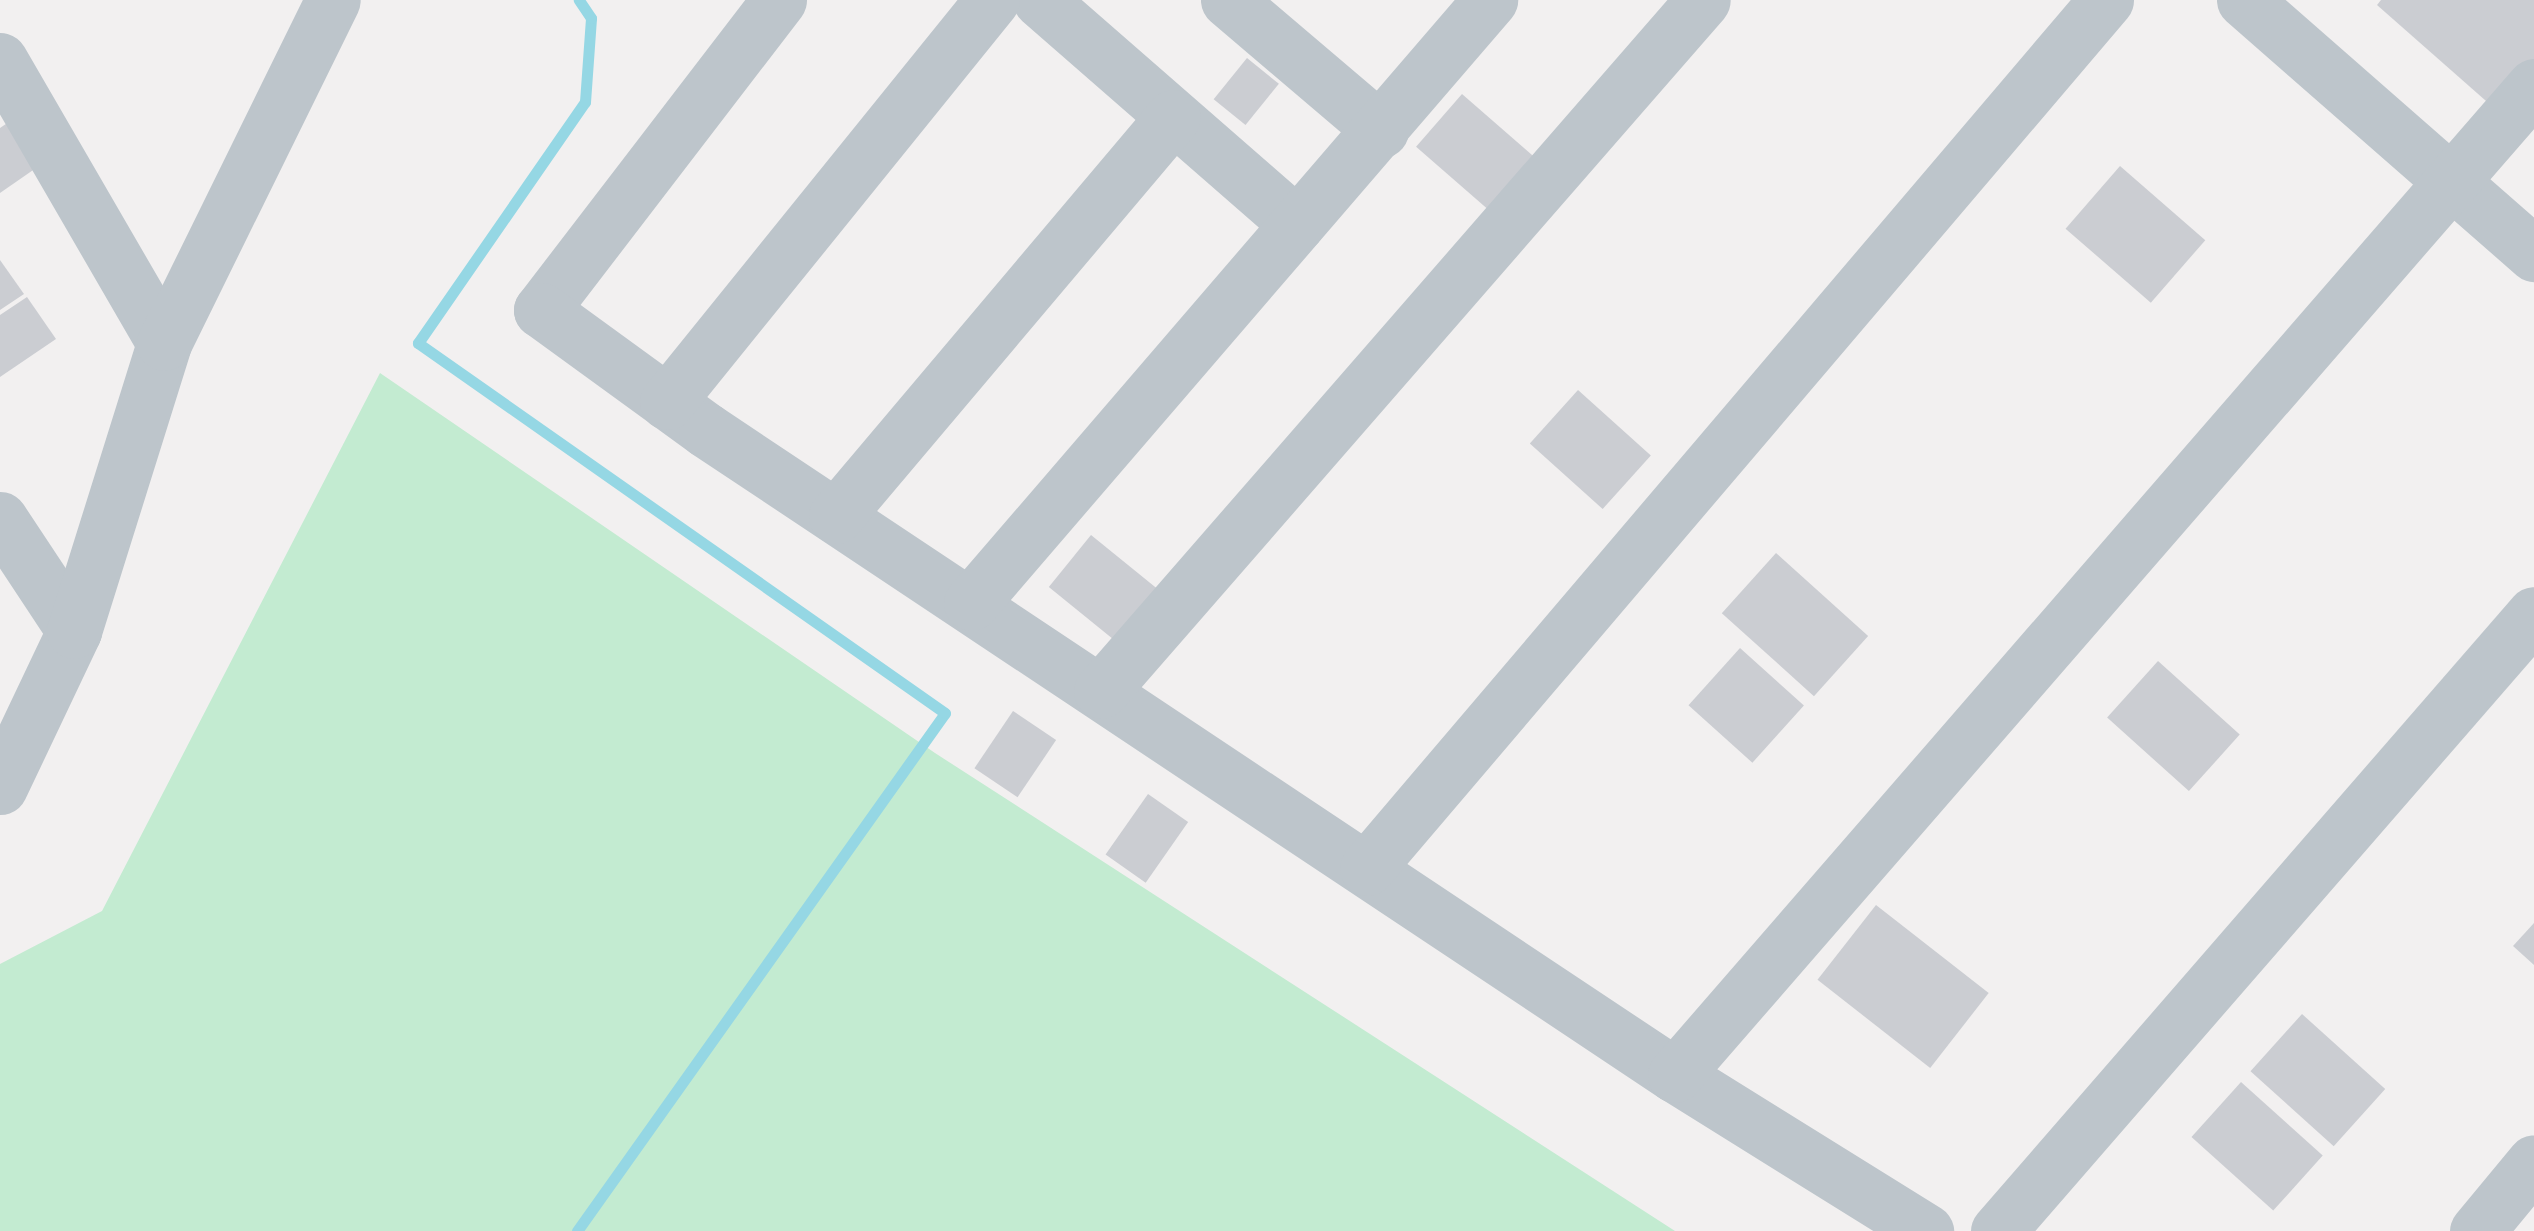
<!DOCTYPE html>
<style>
body{margin:0}
#map{position:relative;width:2534px;height:1231px;overflow:hidden;background:#f2f0f0;font-family:"Fira Sans Condensed",sans-serif}
div>[style]{position:absolute}
[style*='--x']{left:calc(var(--x)*1px);top:calc(var(--y)*1px);width:calc(var(--w)*1px);rotate:calc(var(--a)*1deg)}
.green>*{inset:0;background:#c3ebd1}
.stream>*{height:11px;margin:-5.5px;padding:0 5.5px;transform-origin:5.5px;border-radius:5.5px;background:#95d7e4}
.building>*{inset:0;background:#cbcdd2;transform-origin:0 0}
.minor>*{height:55px;margin:-27.5px;padding:0 27.5px;transform-origin:27.5px;border-radius:27.5px;background:#bdc5cb}
span{translate:-50% -50%;white-space:nowrap;text-align:center;line-height:1.15;-webkit-text-stroke:10px #fff;paint-order:stroke}
</style>
<div id="map">
<div class="green">
<i style="clip-path:polygon(380px 373px,935px 753px,1675px 1231px,0 1231px,0 964px,102px 911px)"></i>
</div>
<div class="stream">
<i style="--x:577;--y:1231;--w:635;--a:-54.61"></i>
<i style="--x:945;--y:713;--w:644;--a:-144.93"></i>
<i style="--x:418;--y:343;--w:293;--a:-55.3"></i>
<i style="--x:585;--y:102;--w:84;--a:-85.9"></i>
<i style="--x:591;--y:18;--w:22;--a:-124"></i>
</div>
<div class="building">
<i style="clip-path:polygon(2381px 0,2534px 0,2534px 63px,2494px 108px,2377px 5px)"></i>
<i style="left:1247px;top:58px;width:41px;height:53px;rotate:39deg"></i>
<i style="left:1462px;top:94px;width:105px;height:70px;rotate:41deg"></i>
<i style="clip-path:polygon(19px 115px,49px 159px,0 193px,0 128px)"></i>
<i style="left:2120px;top:166px;width:113px;height:83px;rotate:41deg"></i>
<i style="clip-path:polygon(0 260px,24px 294px,0 310px)"></i>
<i style="clip-path:polygon(27px 297px,56px 339px,0 377px,0 315px)"></i>
<i style="left:1578px;top:390px;width:98px;height:72px;rotate:42deg"></i>
<i style="left:1091px;top:535px;width:94px;height:67px;rotate:39deg"></i>
<i style="left:1776px;top:553px;width:124px;height:81px;rotate:42deg"></i>
<i style="left:1740px;top:648px;width:86px;height:77px;rotate:42deg"></i>
<i style="left:2158px;top:661px;width:110px;height:76px;rotate:42deg"></i>
<i style="left:1013px;top:711px;width:52px;height:69px;rotate:34deg"></i>
<i style="left:1148px;top:794px;width:49px;height:74px;rotate:35deg"></i>
<i style="left:1876px;top:905px;width:143px;height:95px;rotate:38deg"></i>
<i style="clip-path:polygon(2534px 923px,2534px 965px,2513px 946px)"></i>
<i style="left:2302px;top:1014px;width:112px;height:77px;rotate:42deg"></i>
<i style="left:2241px;top:1082px;width:110px;height:74px;rotate:42deg"></i>
</div>
<div class="minor">
<i style="--x:779;--y:0;--w:391;--a:127.5"></i>
<i style="--x:541;--y:310;--w:204;--a:36"></i>
<i style="--x:706;--y:430;--w:1164;--a:33.65"></i>
<i style="--x:1675;--y:1075;--w:296;--a:31.9"></i>
<i style="--x:1040;--y:0;--w:341;--a:41.1"></i>
<i style="--x:1228;--y:0;--w:201;--a:40.4"></i>
<i style="--x:2244;--y:0;--w:386;--a:41.2"></i>
<i style="--x:0;--y:60;--w:327;--a:59.9"></i>
<i style="--x:667;--y:402;--w:517;--a:-51.05"></i>
<i style="--x:836;--y:516;--w:522;--a:-49.82"></i>
<i style="--x:0;--y:519;--w:134;--a:56.5"></i>
<i style="--x:971;--y:603;--w:796;--a:-49.28"></i>
<i style="--x:1101;--y:691;--w:916;--a:-48.94"></i>
<i style="--x:0;--y:787;--w:173;--a:-64.6"></i>
<i style="--x:74;--y:631;--w:302;--a:-72.6"></i>
<i style="--x:164;--y:343;--w:382;--a:-63.8"></i>
<i style="--x:1367;--y:868;--w:1140;--a:-49.59"></i>
<i style="--x:1675;--y:1075;--w:1310;--a:-49.02"></i>
<i style="--x:1998;--y:1231;--w:817;--a:-49.02"></i>
<i style="--x:2477;--y:1231;--w:89;--a:-50.4"></i>
</div>
</div>
